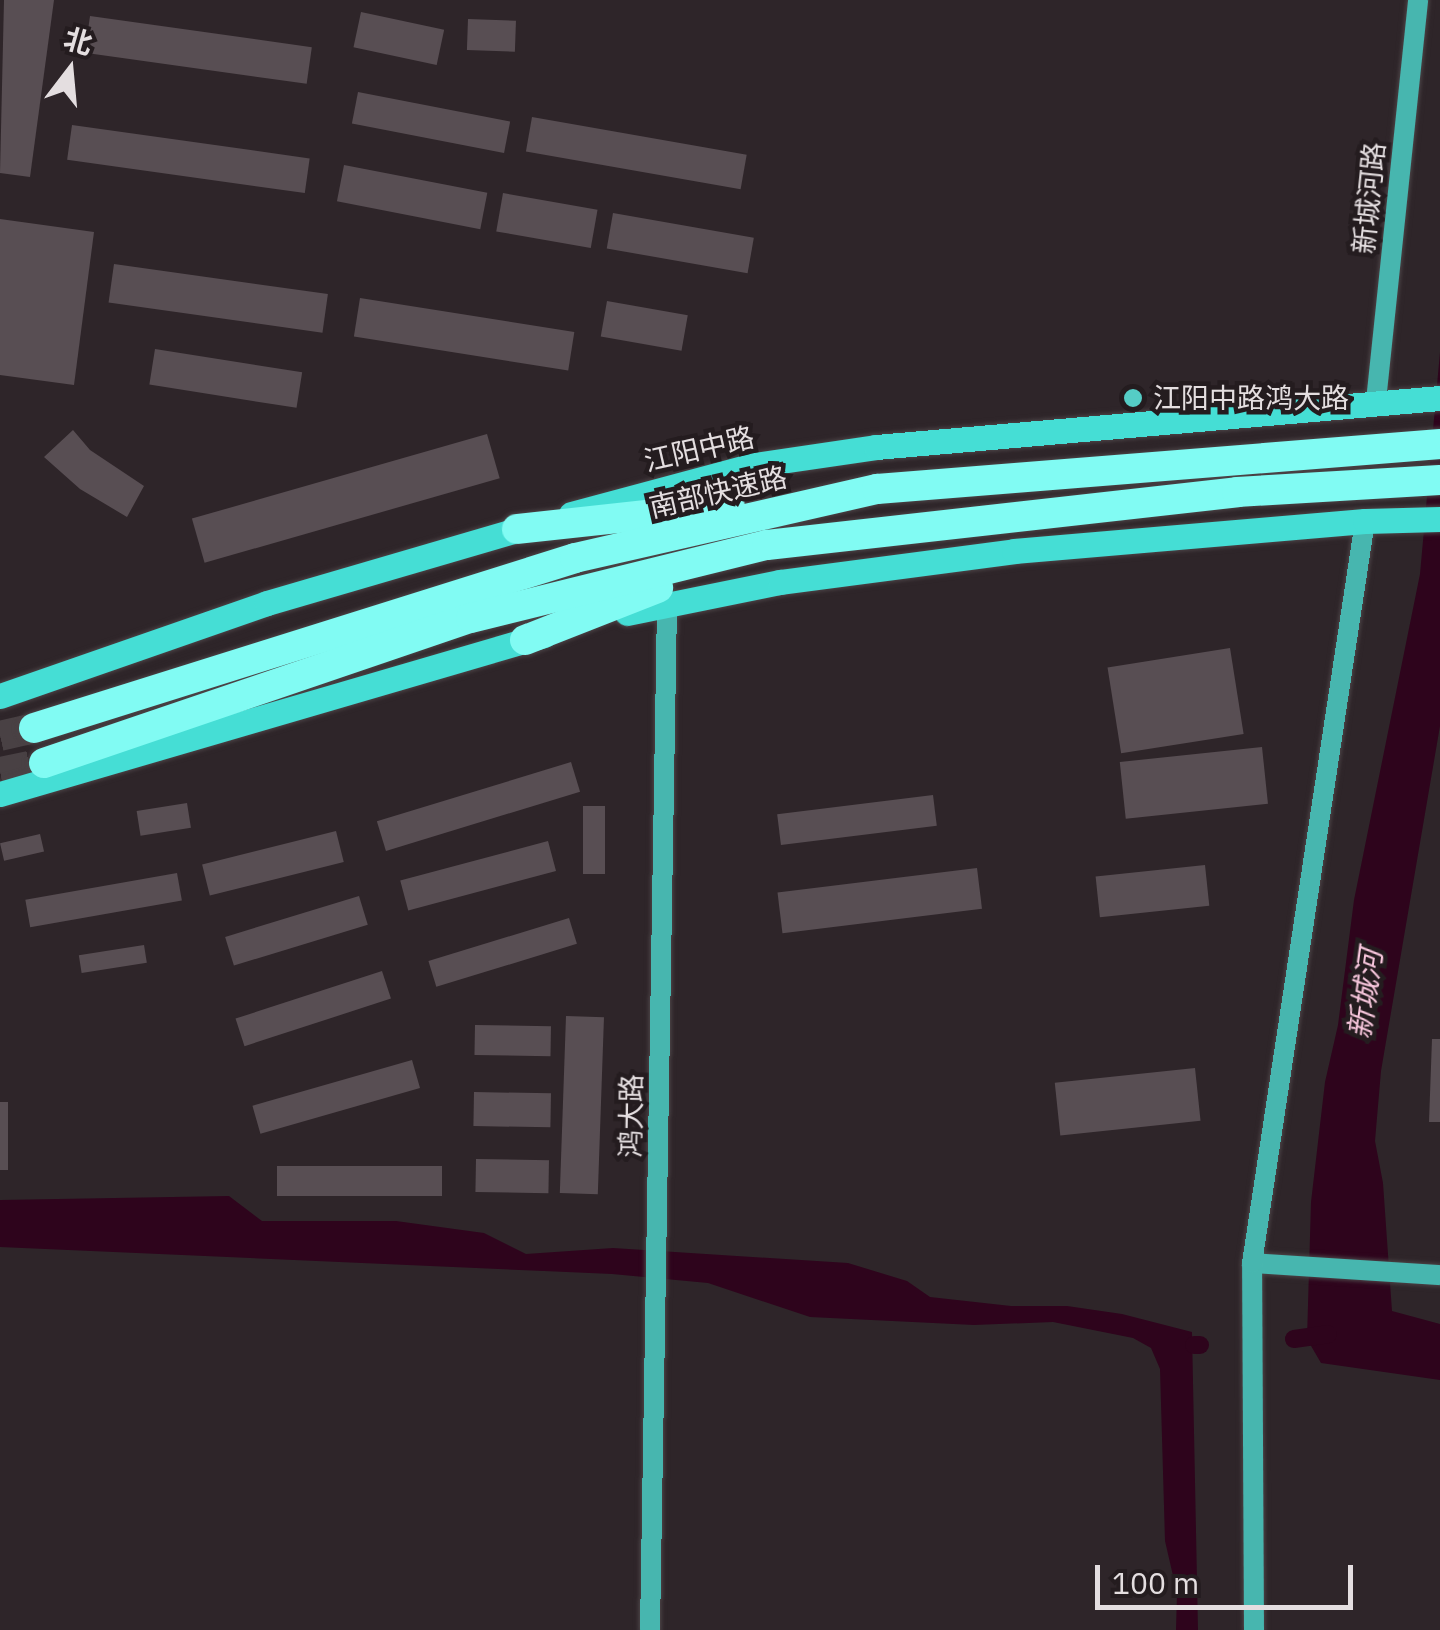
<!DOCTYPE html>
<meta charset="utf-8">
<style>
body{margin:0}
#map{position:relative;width:1440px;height:1630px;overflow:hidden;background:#2e2529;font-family:"IBM Plex Sans","Noto Sans SC",sans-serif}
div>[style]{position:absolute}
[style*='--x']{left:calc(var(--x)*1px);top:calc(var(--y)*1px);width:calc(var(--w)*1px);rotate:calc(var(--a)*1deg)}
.water>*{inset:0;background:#2e041c}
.canal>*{height:18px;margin:-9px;padding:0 9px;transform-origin:9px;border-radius:9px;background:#2e041c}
.building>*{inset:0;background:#584e53;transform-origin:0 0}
.highway-tunnel>*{height:30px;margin-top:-15px;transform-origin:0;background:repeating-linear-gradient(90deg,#494144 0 30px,transparent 0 45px)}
.roads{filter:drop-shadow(0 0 2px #4b4346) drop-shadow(0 0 2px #4b4346)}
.secondary>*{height:20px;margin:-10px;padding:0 10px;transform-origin:10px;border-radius:10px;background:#47b6af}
.primary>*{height:25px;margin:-12.5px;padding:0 12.5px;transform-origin:12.5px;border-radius:12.5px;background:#45ded5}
.highway>*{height:30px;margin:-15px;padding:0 15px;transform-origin:15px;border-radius:15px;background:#81fbf3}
.dots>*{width:28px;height:28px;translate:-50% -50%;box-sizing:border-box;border:5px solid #241c1f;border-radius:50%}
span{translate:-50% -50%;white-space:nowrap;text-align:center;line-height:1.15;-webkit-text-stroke:9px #241c1f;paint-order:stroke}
.street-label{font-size:28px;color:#e4dee0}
.poi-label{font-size:28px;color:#e4dee0}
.left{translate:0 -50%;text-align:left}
.water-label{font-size:30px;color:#f7c6dc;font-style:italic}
.north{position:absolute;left:20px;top:20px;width:100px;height:100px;-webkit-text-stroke:8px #241c1f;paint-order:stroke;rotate:16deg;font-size:28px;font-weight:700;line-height:40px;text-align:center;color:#e4dee0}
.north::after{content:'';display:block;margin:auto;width:35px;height:45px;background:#e4dee0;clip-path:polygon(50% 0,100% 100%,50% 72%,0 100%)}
.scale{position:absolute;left:1095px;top:1565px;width:258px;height:45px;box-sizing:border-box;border:5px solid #e4dee0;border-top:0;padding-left:12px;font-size:30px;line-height:35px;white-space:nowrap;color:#e4dee0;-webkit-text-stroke:8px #241c1f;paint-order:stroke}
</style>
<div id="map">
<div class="water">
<i style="clip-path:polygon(1440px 352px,1440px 726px,1381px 1071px,1375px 1141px,1383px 1183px,1392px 1311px,1440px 1324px,1440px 1380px,1321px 1363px,1307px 1339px,1311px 1202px,1325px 1082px,1338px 1025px,1354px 900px,1420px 574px)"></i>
<i style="clip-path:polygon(229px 1196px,262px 1221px,396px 1221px,484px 1233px,526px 1254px,613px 1248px,848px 1263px,907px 1281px,930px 1297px,1011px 1306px,1067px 1306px,1122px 1314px,1192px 1332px,1198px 1630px,1176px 1630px,1177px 1593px,1165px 1541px,1160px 1369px,1151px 1348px,1133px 1338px,1053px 1322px,974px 1325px,810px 1317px,708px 1283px,612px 1274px,0 1247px,0 1200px)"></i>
</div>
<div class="canal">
<i style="--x:1294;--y:1339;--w:34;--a:-8"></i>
<i style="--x:1194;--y:1345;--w:6;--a:0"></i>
</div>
<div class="building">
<i style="clip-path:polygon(4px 0,54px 0,30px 177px,0 173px)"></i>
<i style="left:361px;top:12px;width:85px;height:36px;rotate:12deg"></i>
<i style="left:90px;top:16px;width:224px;height:37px;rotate:8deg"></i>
<i style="left:468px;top:19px;width:48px;height:31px;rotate:2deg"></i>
<i style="left:358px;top:92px;width:155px;height:32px;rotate:11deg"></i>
<i style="left:532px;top:117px;width:218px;height:35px;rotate:10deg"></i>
<i style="left:72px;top:125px;width:240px;height:35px;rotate:8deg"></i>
<i style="left:344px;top:165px;width:146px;height:37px;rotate:11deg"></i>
<i style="left:503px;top:193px;width:96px;height:39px;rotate:10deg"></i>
<i style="left:613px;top:213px;width:143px;height:36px;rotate:10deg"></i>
<i style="clip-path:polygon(0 219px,94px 232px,74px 385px,0 375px)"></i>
<i style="left:114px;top:264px;width:216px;height:39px;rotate:8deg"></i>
<i style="left:360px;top:298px;width:217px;height:39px;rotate:9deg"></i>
<i style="left:607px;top:301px;width:82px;height:36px;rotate:10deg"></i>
<i style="left:155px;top:349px;width:149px;height:36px;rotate:9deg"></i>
<i style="clip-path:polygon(73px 430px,90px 450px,144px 486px,127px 517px,80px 489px,44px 457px)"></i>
<i style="left:487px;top:434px;width:46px;height:307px;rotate:74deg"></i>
<i style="left:1230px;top:648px;width:87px;height:124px;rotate:81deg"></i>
<i style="left:1262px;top:747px;width:57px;height:143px;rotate:84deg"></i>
<i style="left:571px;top:762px;width:31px;height:203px;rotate:73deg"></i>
<i style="left:933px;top:795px;width:31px;height:157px;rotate:83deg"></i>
<i style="left:187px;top:803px;width:25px;height:51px;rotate:81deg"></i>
<i style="left:583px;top:806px;width:22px;height:68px"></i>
<i style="left:336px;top:831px;width:32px;height:138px;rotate:76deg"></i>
<i style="left:40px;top:834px;width:18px;height:41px;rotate:77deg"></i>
<i style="left:548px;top:841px;width:31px;height:153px;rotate:75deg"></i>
<i style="left:1205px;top:865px;width:41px;height:110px;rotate:84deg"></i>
<i style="left:977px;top:868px;width:41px;height:201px;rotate:83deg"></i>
<i style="left:177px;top:873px;width:28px;height:154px;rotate:80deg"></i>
<i style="left:359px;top:896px;width:30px;height:140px;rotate:73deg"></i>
<i style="left:569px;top:918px;width:27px;height:147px;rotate:73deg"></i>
<i style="left:144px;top:945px;width:18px;height:66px;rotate:81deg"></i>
<i style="left:382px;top:971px;width:29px;height:154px;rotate:72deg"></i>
<i style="left:566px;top:1016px;width:38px;height:177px;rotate:2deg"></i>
<i style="left:475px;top:1025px;width:76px;height:30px;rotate:1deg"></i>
<i style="clip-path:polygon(1432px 1039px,1440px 1039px,1440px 1122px,1429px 1122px)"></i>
<i style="left:412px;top:1060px;width:29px;height:166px;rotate:74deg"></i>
<i style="left:1195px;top:1068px;width:53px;height:141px;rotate:84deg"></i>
<i style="left:474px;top:1092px;width:77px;height:34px;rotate:1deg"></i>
<i style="left:0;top:1102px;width:8px;height:68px"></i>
<i style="left:476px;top:1159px;width:73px;height:33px;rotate:1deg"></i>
<i style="left:442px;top:1166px;width:30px;height:165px;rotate:90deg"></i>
</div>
<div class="highway-tunnel">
<i style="--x:0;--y:736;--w:35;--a:-13"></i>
<i style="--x:0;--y:772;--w:45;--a:-11.6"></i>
</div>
<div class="roads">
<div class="secondary">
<i style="--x:1376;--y:401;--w:403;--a:-84"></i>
<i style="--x:1252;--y:1263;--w:188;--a:3.7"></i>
<i style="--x:650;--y:1630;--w:1028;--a:-89.05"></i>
<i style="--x:1254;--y:1630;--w:367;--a:-90.3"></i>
<i style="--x:1252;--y:1263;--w:751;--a:-81.34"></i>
</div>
<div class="primary">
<i style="--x:571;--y:514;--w:189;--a:-15"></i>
<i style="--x:754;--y:465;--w:123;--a:-8.4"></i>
<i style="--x:876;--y:447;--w:566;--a:-4.97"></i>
<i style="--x:627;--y:613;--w:156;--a:-11.5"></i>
<i style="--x:780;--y:582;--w:236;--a:-7.5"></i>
<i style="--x:1014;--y:551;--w:352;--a:-4.9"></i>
<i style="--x:1365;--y:521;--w:75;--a:-1.5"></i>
<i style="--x:0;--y:696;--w:283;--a:-19.2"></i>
<i style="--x:267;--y:603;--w:277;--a:-16.3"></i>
<i style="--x:0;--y:794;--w:567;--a:-16.29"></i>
</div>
<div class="highway">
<i style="--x:517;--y:529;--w:214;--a:-6.2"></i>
<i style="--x:525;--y:640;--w:143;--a:-21.4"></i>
<i style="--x:34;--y:728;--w:567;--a:-17.44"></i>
<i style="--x:575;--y:558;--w:310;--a:-12.9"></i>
<i style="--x:877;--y:489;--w:565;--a:-4.57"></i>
<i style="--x:44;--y:763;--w:451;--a:-18.8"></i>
<i style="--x:471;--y:618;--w:305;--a:-13.9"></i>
<i style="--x:767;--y:545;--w:473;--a:-6.4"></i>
<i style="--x:1237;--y:492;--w:203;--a:-3.4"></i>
</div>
</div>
<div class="dots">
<i style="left:1133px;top:398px;background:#55cdc6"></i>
</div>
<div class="street-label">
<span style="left:1369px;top:198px;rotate:-84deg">新城河路</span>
<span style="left:699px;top:449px;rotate:-13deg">江阳中路</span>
<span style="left:718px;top:492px;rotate:-13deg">南部快速路</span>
<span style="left:631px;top:1116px;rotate:-89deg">鸿大路</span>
</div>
<div class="poi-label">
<span class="left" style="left:1153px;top:398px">江阳中路鸿大路</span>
</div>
<div class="water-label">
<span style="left:1365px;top:994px;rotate:-82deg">新城河</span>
</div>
<div class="north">北</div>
<div class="scale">100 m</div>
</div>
